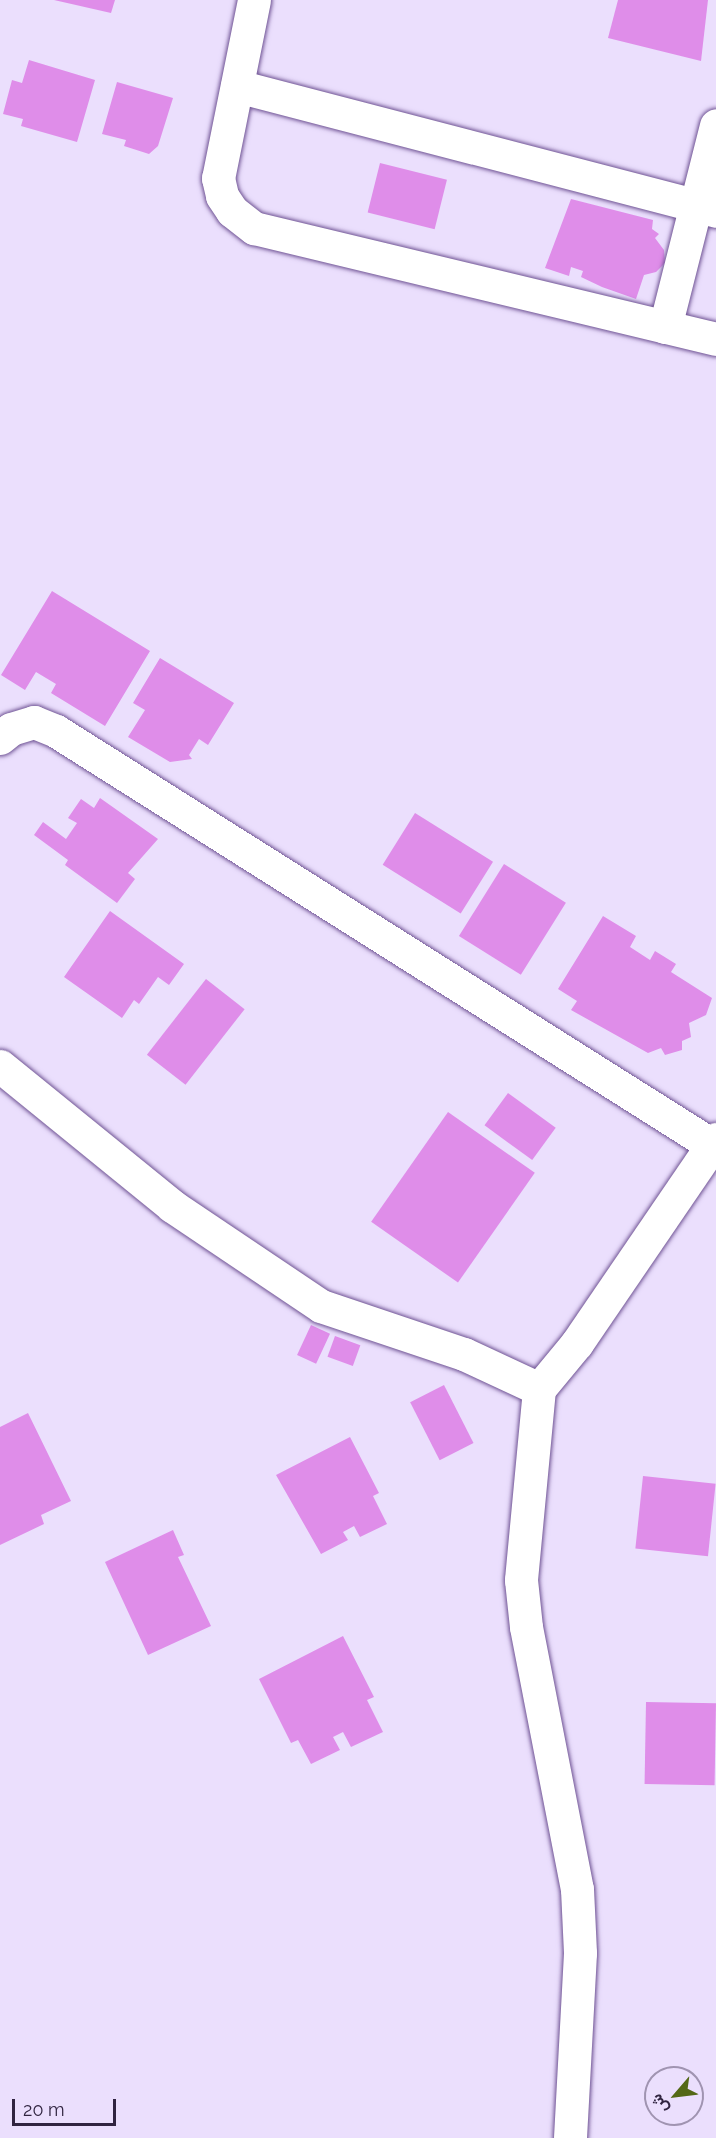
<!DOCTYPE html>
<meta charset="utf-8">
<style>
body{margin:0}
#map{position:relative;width:716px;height:2138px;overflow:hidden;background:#ebdffd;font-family:Raleway,Vazirmatn,sans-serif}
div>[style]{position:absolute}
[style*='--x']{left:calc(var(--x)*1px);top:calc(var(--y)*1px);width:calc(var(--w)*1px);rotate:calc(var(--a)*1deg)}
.building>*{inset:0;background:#df8de9;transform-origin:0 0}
.roads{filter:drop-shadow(0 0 2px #6f5394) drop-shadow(0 0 2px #6f5394)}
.street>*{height:33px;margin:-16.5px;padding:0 16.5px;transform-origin:16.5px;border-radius:16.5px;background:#fff}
span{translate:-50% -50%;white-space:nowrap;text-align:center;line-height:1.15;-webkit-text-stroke:4.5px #ebdffd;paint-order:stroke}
.north{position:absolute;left:644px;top:2066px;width:60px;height:60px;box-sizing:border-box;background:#ebdffd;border:2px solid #a094b1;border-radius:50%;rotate:242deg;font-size:16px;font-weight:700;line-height:24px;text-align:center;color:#302440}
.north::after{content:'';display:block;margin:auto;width:21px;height:27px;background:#546816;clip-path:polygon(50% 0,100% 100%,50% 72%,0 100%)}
.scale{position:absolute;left:12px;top:2099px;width:104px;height:27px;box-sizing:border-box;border:3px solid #302440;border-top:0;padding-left:8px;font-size:18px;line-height:21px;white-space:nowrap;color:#302440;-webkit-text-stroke:4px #ebdffd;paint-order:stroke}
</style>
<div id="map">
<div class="building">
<i style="clip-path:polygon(54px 0,115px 0,111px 13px)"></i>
<i style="clip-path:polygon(618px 0,708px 0,701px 61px,608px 38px)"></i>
<i style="clip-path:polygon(29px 60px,95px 80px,77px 142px,21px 126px,23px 119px,3px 114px,12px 80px,22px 83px)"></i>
<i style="clip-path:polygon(117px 82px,173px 98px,158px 146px,149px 154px,124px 146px,126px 140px,102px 134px)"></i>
<i style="left:380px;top:163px;width:69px;height:51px;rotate:14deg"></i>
<i style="clip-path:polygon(571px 199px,653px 220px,652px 229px,659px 234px,655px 238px,664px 250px,665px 263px,656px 272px,644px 275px,636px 299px,602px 287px,581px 277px,583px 271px,571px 267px,569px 276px,545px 268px)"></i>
<i style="clip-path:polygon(52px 591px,150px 651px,105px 726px,51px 693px,56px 684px,36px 672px,25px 690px,1px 675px)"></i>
<i style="clip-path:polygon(160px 658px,234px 703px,208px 745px,199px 739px,189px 755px,192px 759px,170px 762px,128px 737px,145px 710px,133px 703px)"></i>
<i style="clip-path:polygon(100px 798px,158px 839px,128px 873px,135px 879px,117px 903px,65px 865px,68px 860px,34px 835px,43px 822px,66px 839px,77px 823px,68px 818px,81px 799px,94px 808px)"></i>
<i style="left:415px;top:813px;width:92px;height:61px;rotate:32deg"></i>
<i style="left:504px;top:864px;width:73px;height:85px;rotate:32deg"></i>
<i style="clip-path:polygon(110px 911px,184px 964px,169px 985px,158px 977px,139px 1004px,134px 1000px,122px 1018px,64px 977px)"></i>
<i style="clip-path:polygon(603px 916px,636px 936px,630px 947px,650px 960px,655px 951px,676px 964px,671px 972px,712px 998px,706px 1015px,689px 1023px,691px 1037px,682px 1041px,682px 1050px,665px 1055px,661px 1048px,648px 1053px,571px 1010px,577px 1001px,558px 989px)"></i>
<i style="left:206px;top:979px;width:49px;height:96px;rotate:38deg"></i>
<i style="left:508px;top:1093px;width:59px;height:40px;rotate:36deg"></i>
<i style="left:448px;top:1112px;width:106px;height:134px;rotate:35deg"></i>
<i style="left:311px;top:1325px;width:21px;height:33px;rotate:25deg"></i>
<i style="left:335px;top:1336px;width:27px;height:22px;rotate:20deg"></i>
<i style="left:444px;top:1385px;width:65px;height:38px;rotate:63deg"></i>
<i style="clip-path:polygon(28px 1413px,71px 1501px,41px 1515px,44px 1524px,0 1545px,0 1427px)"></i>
<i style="clip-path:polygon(350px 1437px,379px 1493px,373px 1496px,387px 1524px,360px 1537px,354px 1526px,343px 1532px,348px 1540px,321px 1554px,276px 1475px)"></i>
<i style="left:643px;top:1476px;width:73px;height:73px;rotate:6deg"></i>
<i style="clip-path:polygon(173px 1530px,184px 1555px,178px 1557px,211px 1626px,148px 1655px,105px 1562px)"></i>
<i style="clip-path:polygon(343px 1636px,374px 1697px,367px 1700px,383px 1732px,351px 1747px,343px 1732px,333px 1737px,340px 1750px,311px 1764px,298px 1740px,291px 1743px,259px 1679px)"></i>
<i style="left:646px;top:1702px;width:70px;height:82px;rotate:1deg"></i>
</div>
<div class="roads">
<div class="street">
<i style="--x:254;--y:0;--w:182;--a:101.4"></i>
<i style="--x:218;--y:178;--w:18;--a:77"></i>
<i style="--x:222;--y:196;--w:18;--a:56"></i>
<i style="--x:232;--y:211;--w:28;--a:38"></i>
<i style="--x:254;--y:228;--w:475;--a:13.5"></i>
<i style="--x:237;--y:86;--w:495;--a:14.6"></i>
<i style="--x:665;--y:327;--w:208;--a:-75.8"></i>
<i style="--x:0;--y:738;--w:14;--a:-39"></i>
<i style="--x:11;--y:729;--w:24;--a:-17"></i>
<i style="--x:34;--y:722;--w:24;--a:22"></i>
<i style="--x:56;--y:731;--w:776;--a:32.26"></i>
<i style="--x:0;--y:1066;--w:222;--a:39.1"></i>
<i style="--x:172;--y:1206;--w:179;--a:33.9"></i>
<i style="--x:321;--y:1306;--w:151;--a:18.6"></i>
<i style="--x:464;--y:1354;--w:83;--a:25"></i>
<i style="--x:539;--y:1389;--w:60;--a:-50.4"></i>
<i style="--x:577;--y:1343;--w:247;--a:-55.7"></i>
<i style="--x:539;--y:1389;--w:192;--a:95.4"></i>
<i style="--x:521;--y:1580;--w:47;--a:83.9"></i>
<i style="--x:526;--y:1627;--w:267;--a:79"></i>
<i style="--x:577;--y:1889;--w:64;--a:87.3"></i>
<i style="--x:580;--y:1953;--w:185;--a:93.1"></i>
</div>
</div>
<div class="north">ش</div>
<div class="scale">20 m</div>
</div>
